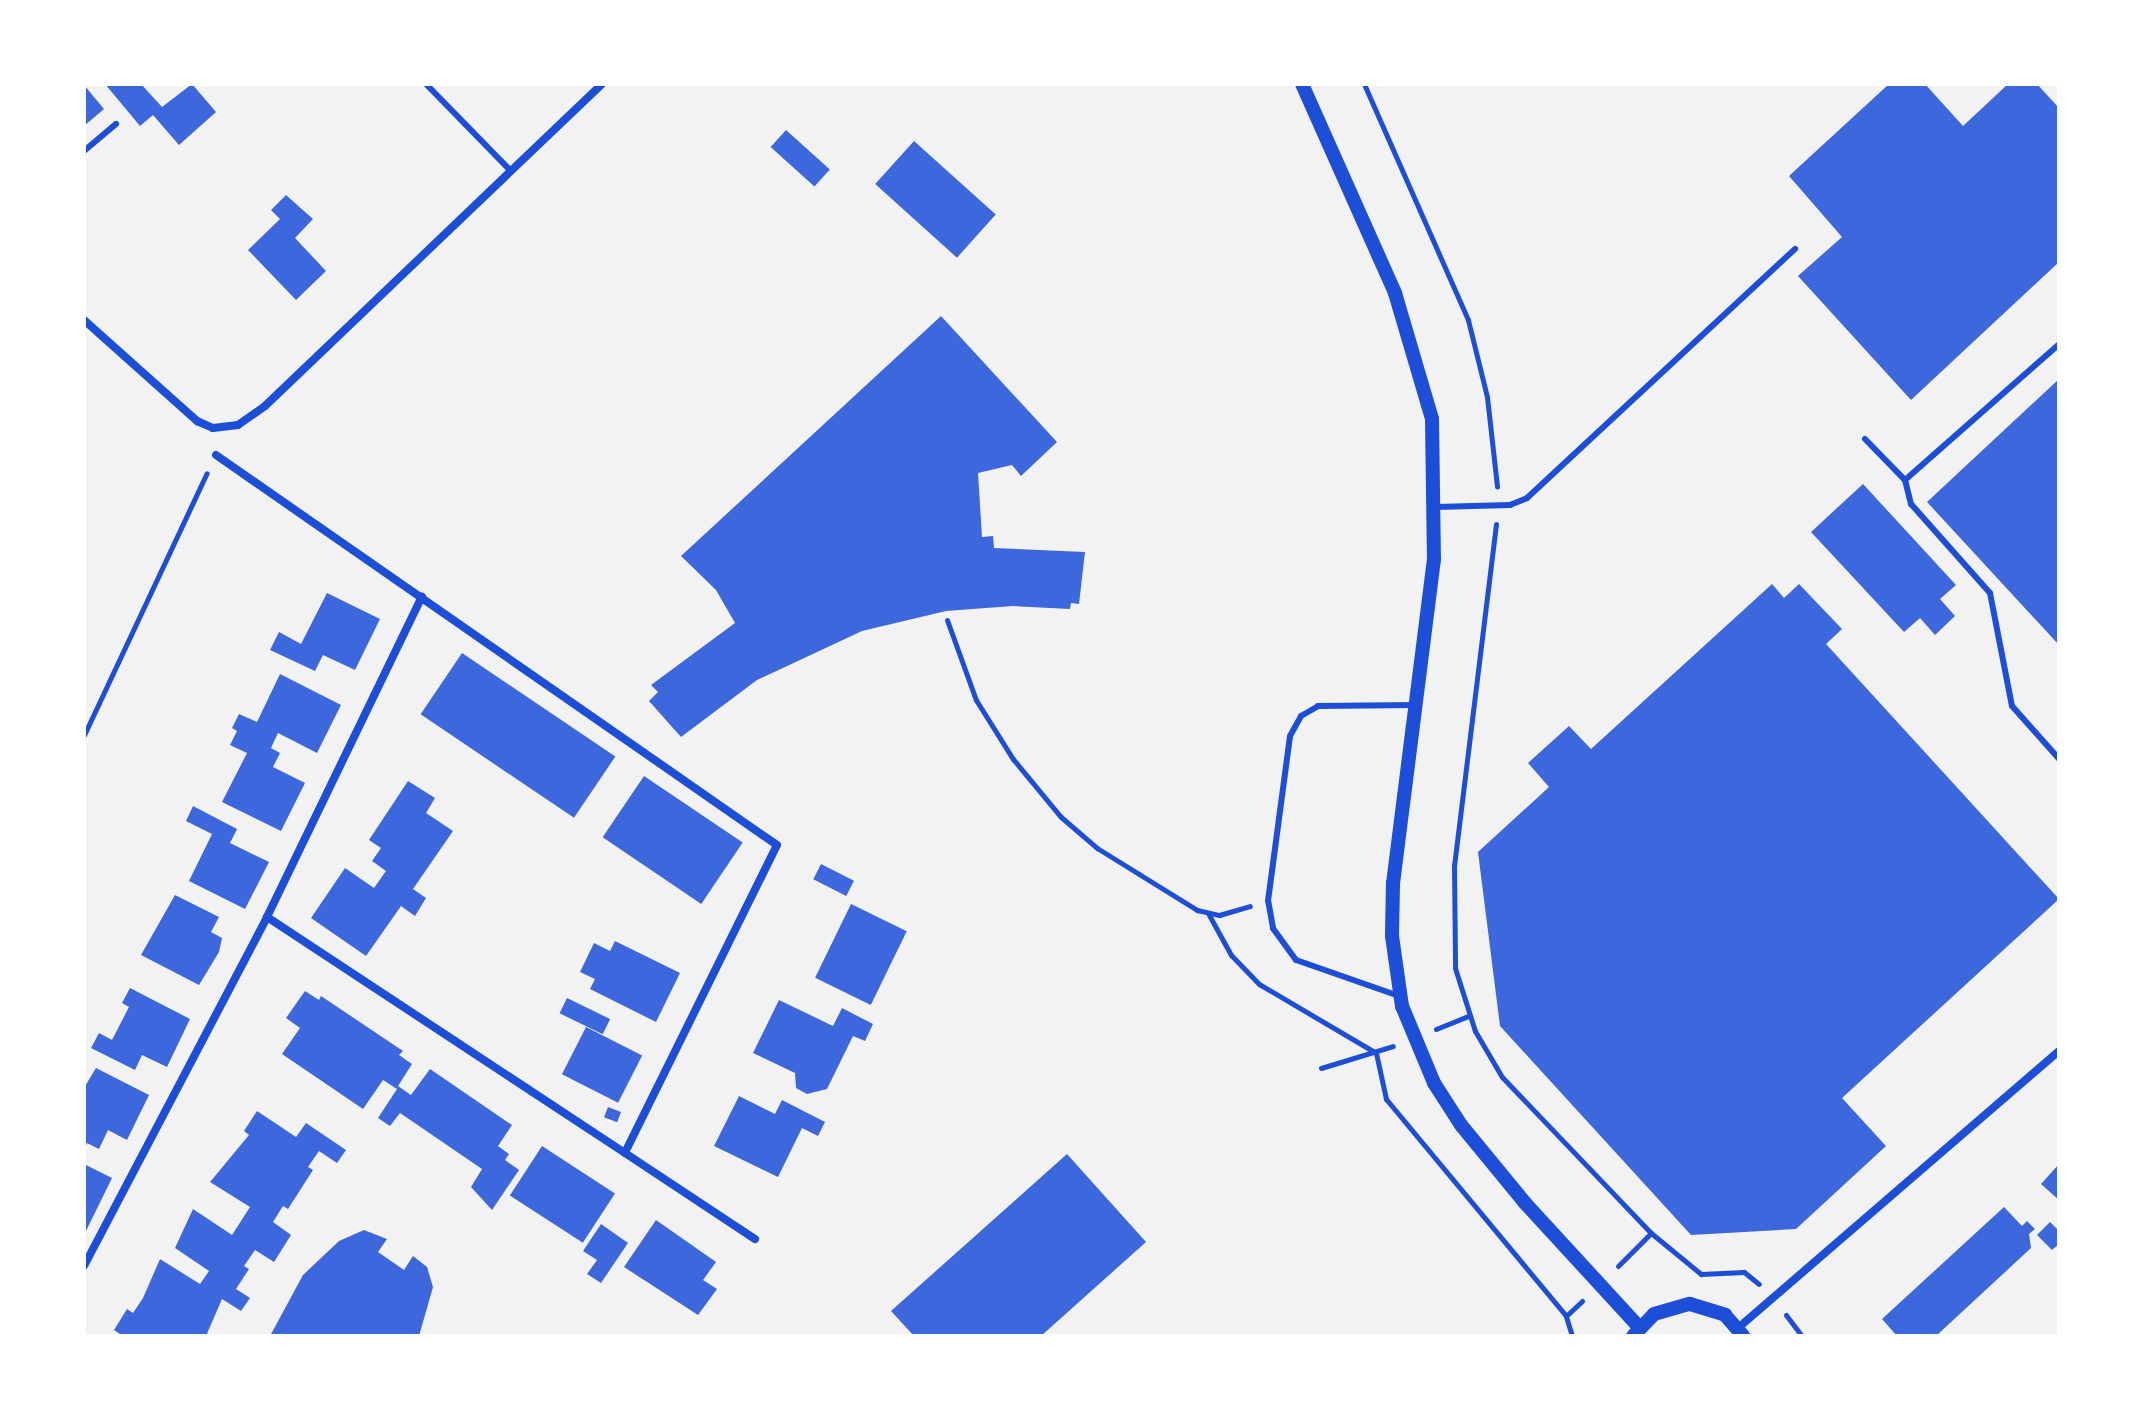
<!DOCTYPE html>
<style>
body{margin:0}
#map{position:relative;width:2143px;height:1420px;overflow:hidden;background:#f2f2f2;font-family:Montserrat,sans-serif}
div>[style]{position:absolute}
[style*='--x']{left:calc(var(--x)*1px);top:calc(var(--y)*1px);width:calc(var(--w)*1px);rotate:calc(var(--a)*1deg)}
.building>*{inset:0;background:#3d67dc;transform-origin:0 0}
.path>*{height:5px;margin:-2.5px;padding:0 2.5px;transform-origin:2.5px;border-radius:2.5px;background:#1d4ed8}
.service>*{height:6px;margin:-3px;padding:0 3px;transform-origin:3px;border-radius:3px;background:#1d4ed8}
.minor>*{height:8px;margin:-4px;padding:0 4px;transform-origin:4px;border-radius:4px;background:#1d4ed8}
.tertiary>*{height:14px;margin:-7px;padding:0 7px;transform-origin:7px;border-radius:7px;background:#1d4ed8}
span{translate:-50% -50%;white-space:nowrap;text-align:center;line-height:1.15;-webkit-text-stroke:8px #fff;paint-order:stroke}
.frame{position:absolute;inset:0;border:86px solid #fff;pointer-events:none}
</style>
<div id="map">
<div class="building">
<i style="clip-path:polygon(105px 84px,141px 84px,162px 107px,192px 84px,216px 112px,179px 145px,153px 115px,140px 126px)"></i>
<i style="clip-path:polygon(1889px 84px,1925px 84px,1963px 126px,2008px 84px,2037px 84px,2059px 108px,2059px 262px,1911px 400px,1798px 276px,1842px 237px,1789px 176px)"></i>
<i style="clip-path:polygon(84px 85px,104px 109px,84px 126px)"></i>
<i style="left:786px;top:130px;width:59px;height:23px;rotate:42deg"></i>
<i style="left:914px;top:141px;width:110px;height:58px;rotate:42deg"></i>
<i style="clip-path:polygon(286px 195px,313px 219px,295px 238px,326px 271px,296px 300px,248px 250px,280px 219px,271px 210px)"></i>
<i style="clip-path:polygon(941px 316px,1057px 442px,1021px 476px,1012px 465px,978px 473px,982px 537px,993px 536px,994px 548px,1085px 552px,1079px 604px,1071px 603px,1070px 609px,1013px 606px,946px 611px,862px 631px,757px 680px,681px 737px,649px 701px,658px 692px,651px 685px,735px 623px,716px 590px,681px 556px)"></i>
<i style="clip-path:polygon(2059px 379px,2059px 645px,1927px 502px)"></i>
<i style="clip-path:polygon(1863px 484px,1956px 585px,1940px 599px,1955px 616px,1935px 635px,1920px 618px,1904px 632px,1811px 532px)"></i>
<i style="clip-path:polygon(1772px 584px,1784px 598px,1799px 584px,1842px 629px,1826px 644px,2059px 899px,1842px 1098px,1886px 1146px,1796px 1229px,1691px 1235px,1500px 1026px,1478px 852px,1549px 787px,1528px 763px,1569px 726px,1591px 749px)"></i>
<i style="clip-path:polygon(327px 593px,380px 619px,355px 670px,323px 655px,315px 671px,270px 650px,279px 632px,301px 644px)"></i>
<i style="left:462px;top:653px;width:185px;height:74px;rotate:34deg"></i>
<i style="clip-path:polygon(280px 674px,341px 705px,317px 753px,278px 733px,271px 748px,280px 753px,273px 767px,305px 783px,281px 831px,222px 802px,247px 753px,230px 745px,237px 731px,232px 728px,239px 714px,257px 722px)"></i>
<i style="left:644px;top:776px;width:119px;height:74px;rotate:34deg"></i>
<i style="clip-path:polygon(408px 781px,435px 798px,426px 813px,453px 831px,413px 889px,426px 898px,415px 916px,401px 906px,366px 956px,311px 918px,345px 868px,374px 888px,386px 871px,372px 861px,381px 848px,369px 840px)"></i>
<i style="clip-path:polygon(193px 806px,237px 829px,230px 843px,269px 862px,245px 909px,189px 881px,212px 834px,186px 821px)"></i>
<i style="left:821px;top:864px;width:37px;height:17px;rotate:27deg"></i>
<i style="clip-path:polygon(175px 895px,219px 917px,211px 932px,222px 938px,219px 952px,199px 985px,141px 955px)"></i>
<i style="left:851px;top:904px;width:62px;height:82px;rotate:26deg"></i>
<i style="clip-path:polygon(615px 941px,680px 973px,656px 1022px,590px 989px,595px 979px,580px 972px,594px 943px,610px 951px)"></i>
<i style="clip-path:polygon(130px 988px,190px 1019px,167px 1067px,142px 1055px,135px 1070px,91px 1048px,99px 1033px,112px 1040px,129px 1007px,122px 1003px)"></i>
<i style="clip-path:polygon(305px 991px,319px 1000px,321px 996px,403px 1051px,399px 1055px,412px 1064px,398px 1086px,411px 1095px,430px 1069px,512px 1125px,498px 1146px,509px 1154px,505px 1160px,519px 1170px,492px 1210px,471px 1187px,482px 1169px,400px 1113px,390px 1126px,378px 1118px,397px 1089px,383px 1080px,363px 1109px,282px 1054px,300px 1028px,286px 1018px)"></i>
<i style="left:567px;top:998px;width:48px;height:17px;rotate:26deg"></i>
<i style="clip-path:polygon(779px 1000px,833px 1026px,842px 1008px,873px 1024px,865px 1041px,853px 1036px,827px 1089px,807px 1094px,796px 1088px,795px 1073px,753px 1053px)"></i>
<i style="left:586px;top:1027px;width:63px;height:53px;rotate:27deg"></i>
<i style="clip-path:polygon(96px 1068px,149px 1095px,127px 1140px,108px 1130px,99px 1149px,87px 1143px,84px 1150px,84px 1088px)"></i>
<i style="clip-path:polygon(739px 1096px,775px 1114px,782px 1100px,825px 1122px,818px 1136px,802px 1128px,778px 1177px,714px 1146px)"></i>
<i style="left:608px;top:1107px;width:14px;height:11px;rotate:21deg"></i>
<i style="clip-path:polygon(257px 1111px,296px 1137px,306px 1123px,346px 1150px,337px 1163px,319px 1151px,308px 1167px,313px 1170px,288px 1209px,283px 1206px,273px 1222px,291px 1235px,274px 1262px,255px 1250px,244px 1266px,249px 1269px,236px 1289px,250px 1298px,241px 1311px,222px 1299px,206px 1336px,123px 1336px,114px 1330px,127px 1309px,133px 1313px,143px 1298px,160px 1259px,200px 1284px,209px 1271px,175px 1248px,193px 1209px,232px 1235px,250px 1207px,210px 1182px,249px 1135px,244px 1131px)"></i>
<i style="left:542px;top:1146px;width:87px;height:59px;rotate:33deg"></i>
<i style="clip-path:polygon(1067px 1154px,1146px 1242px,1041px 1336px,914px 1336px,891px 1311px)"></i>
<i style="clip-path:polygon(84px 1164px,112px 1178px,84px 1235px)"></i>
<i style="clip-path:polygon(2059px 1164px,2059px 1200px,2041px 1184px)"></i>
<i style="clip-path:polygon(2004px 1207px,2022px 1226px,2027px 1221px,2035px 1229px,2029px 1234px,2031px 1248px,1936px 1336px,1897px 1336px,1882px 1319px)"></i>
<i style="clip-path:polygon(656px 1220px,716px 1262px,703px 1280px,717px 1289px,698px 1315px,624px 1267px)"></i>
<i style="clip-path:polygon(2050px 1222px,2059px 1231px,2059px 1244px,2052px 1250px,2037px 1235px)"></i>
<i style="clip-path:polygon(601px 1224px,628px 1243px,601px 1283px,587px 1274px,597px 1260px,583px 1251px)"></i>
<i style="clip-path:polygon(364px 1230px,387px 1239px,378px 1252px,404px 1270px,413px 1256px,427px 1267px,433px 1287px,419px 1336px,270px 1336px,303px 1275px,339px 1241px)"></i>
</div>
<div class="path">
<i style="--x:1364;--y:84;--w:258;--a:66.2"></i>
<i style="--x:1468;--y:320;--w:79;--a:76.1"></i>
<i style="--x:1487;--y:397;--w:90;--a:83.6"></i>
<i style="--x:1496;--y:524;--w:344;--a:97"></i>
<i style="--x:1454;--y:865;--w:103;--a:89.4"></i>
<i style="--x:1455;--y:968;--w:66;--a:72.4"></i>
<i style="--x:1475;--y:1031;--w:53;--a:59.6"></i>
<i style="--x:1502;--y:1077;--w:216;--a:46.3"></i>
<i style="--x:947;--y:620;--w:85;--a:70.1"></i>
<i style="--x:976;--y:700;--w:70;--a:57.9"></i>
<i style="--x:1013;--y:759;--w:75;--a:50.4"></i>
<i style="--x:1061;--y:817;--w:48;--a:40.7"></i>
<i style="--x:1097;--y:848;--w:118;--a:31.8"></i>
<i style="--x:1197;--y:910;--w:23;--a:13"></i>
<i style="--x:1219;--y:915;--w:32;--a:-16"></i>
<i style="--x:84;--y:735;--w:289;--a:-64.9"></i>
<i style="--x:1209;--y:915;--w:46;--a:61.2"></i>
<i style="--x:1231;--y:955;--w:40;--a:46"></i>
<i style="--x:1259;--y:984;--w:136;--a:30.5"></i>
<i style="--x:1376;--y:1053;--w:47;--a:77.7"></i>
<i style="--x:1386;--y:1099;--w:282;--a:50.3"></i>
<i style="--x:1436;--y:1029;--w:35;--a:-22"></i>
<i style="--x:1321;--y:1068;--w:75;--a:-17"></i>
<i style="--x:1618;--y:1266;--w:47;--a:-45"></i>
<i style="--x:1651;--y:1233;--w:65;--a:39.4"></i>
<i style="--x:1701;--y:1274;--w:43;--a:-2.7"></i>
<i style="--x:1744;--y:1272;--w:19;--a:39"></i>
<i style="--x:1786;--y:1315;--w:26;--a:53"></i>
<i style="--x:1572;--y:1336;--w:21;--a:-107"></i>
<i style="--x:1566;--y:1316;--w:22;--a:-43"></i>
</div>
<div class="service">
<i style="--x:426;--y:84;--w:122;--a:45.7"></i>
<i style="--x:84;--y:151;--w:42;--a:-40.2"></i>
<i style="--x:1865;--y:439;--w:57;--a:45.7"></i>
<i style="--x:1905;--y:480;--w:25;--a:76"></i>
<i style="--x:1911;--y:504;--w:119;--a:48.4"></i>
<i style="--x:1990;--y:593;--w:115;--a:79"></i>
<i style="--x:2012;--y:706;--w:71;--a:48.4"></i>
<i style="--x:1905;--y:480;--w:205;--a:-41.4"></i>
<i style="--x:1436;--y:507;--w:74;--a:-1.5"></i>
<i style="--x:1510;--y:505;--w:18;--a:-22"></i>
<i style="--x:1527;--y:498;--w:366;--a:-42.9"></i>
<i style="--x:1399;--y:996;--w:109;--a:-160.7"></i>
<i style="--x:1296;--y:960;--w:39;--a:-126"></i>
<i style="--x:1273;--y:928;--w:27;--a:-100"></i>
<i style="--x:1268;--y:901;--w:166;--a:-82.4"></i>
<i style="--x:1290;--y:736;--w:23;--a:-61"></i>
<i style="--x:1301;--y:716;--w:20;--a:-30"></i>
<i style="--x:1318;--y:706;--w:97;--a:-0.6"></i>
</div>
<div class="minor">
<i style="--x:84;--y:320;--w:152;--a:41.8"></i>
<i style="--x:197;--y:421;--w:17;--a:24"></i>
<i style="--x:213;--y:428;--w:25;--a:-7"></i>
<i style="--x:238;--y:425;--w:33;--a:-35"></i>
<i style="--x:265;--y:406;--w:466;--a:-43.7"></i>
<i style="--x:216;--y:455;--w:683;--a:34.81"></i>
<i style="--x:777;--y:845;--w:343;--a:116.3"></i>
<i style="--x:625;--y:1153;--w:429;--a:-146.6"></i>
<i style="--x:625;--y:1153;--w:156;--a:33.5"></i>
<i style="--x:84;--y:1266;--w:394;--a:-62.3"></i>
<i style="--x:267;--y:917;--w:356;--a:-64.2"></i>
<i style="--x:1738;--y:1328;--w:424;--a:-40.8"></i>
</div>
<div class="tertiary">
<i style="--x:1302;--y:84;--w:229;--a:66"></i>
<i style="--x:1395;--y:293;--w:131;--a:73.6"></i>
<i style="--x:1432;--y:419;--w:140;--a:89.2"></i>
<i style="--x:1434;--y:559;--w:327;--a:97.2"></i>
<i style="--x:1393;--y:883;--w:53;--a:91.1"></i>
<i style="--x:1392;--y:936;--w:71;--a:81.9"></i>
<i style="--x:1402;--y:1006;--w:83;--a:67.4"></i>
<i style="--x:1434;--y:1083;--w:50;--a:57.3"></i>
<i style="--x:1461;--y:1125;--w:101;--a:50.6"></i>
<i style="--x:1525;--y:1203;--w:168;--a:47.4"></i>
<i style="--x:1633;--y:1336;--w:30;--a:-46"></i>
<i style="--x:1654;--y:1314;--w:37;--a:-16"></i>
<i style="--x:1690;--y:1304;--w:37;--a:17"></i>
<i style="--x:1725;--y:1315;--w:28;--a:49"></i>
</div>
<div class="frame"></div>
</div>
